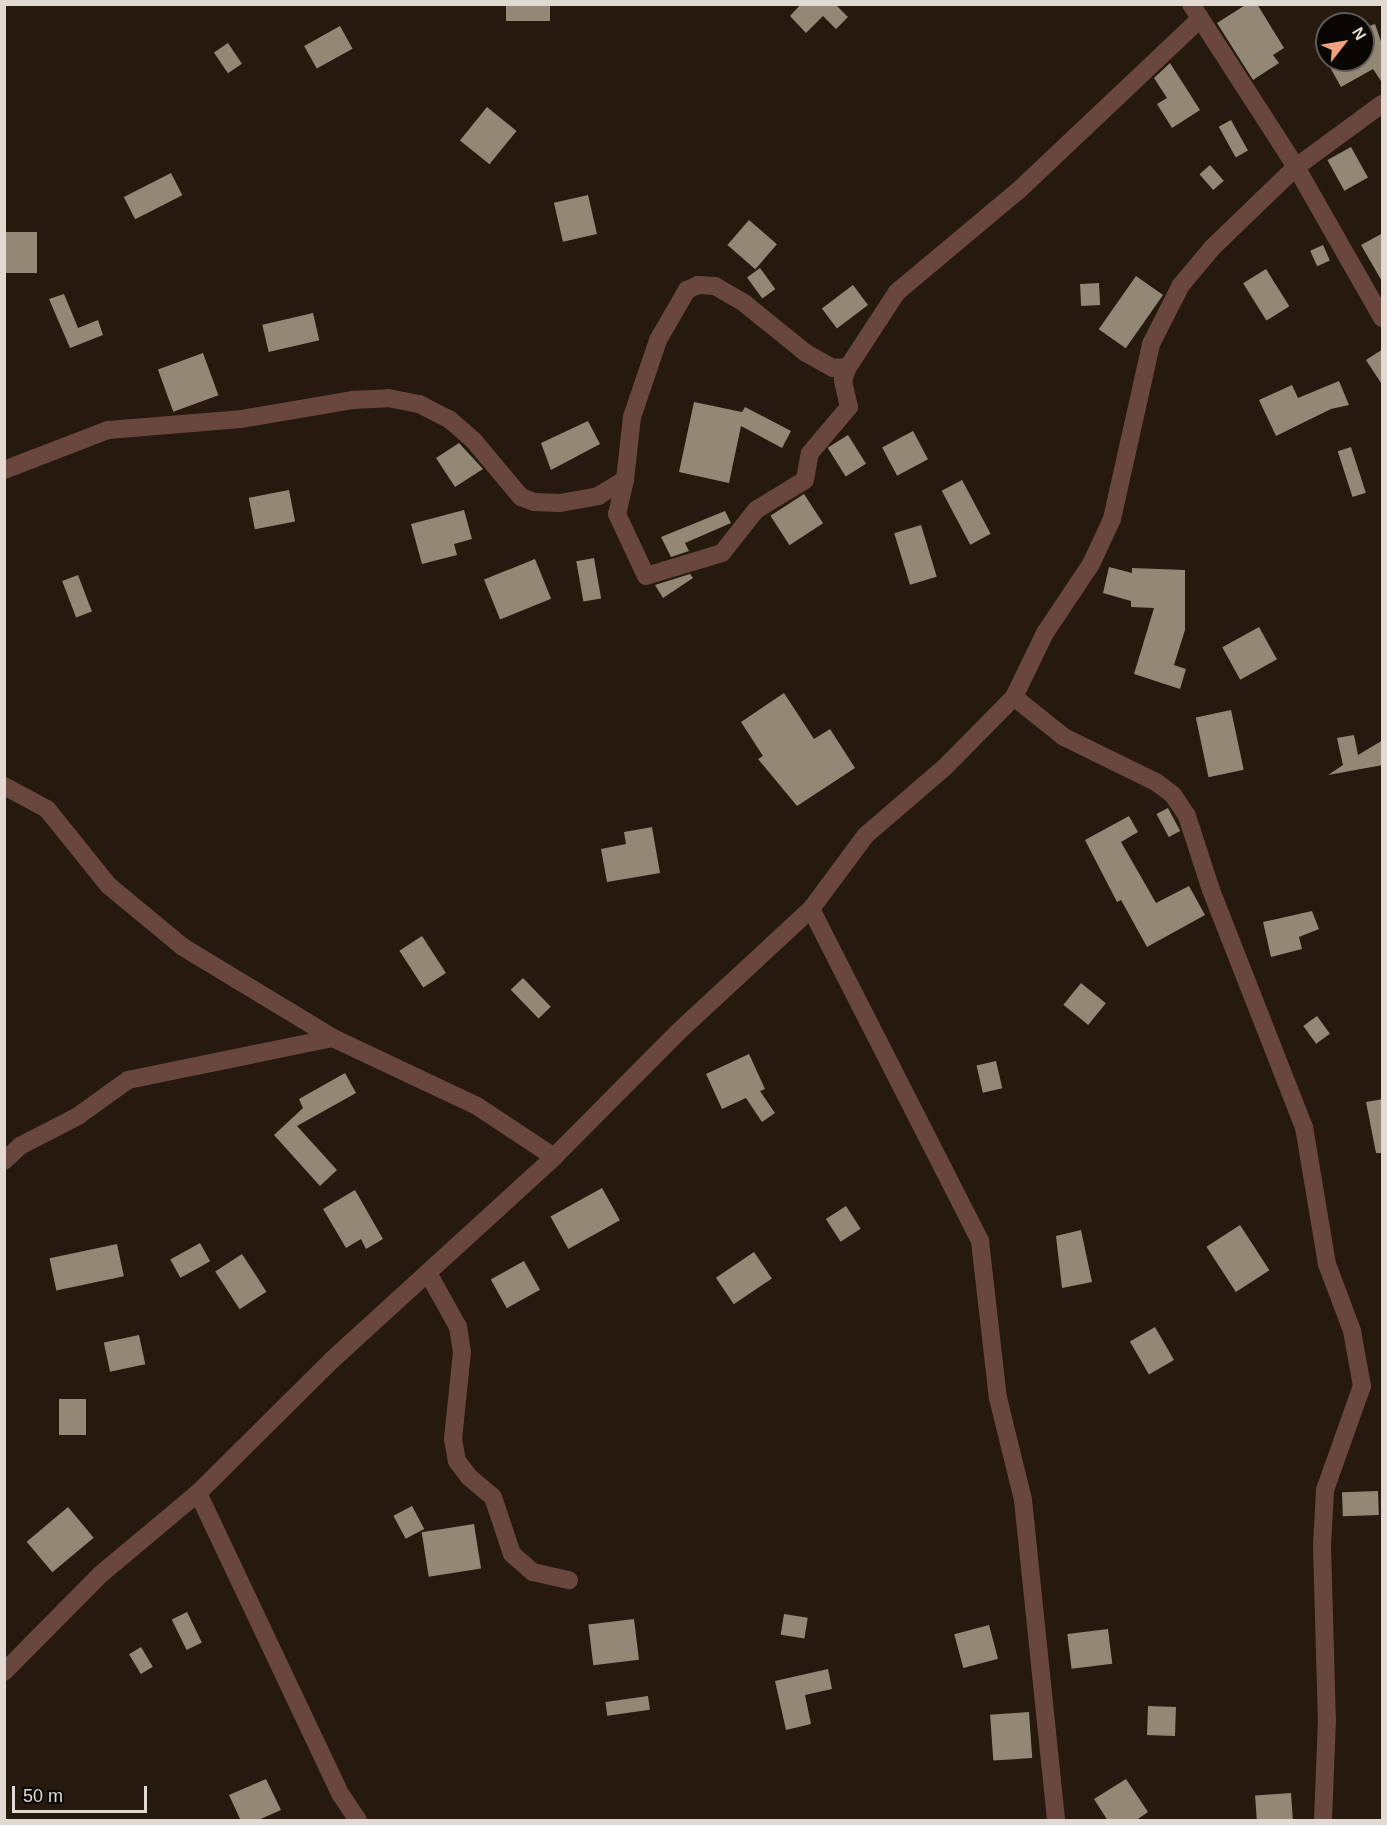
<!DOCTYPE html>
<style>
body{margin:0}
#map{position:relative;width:1387px;height:1825px;overflow:hidden;background:#251a0d;font-family:Arial,sans-serif}
div>[style]{position:absolute}
[style*='--x']{left:calc(var(--x)*1px);top:calc(var(--y)*1px);width:calc(var(--w)*1px);rotate:calc(var(--a)*1deg)}
.building>*{inset:0;background:#938776;transform-origin:0 0}
.minor>*{height:18px;margin:-9px;padding:0 9px;transform-origin:9px;border-radius:9px;background:#6a473e}
span{translate:-50% -50%;white-space:nowrap;text-align:center;line-height:1.15;-webkit-text-stroke:6px #0a0603;paint-order:stroke}
.frame{position:absolute;inset:0;border:6px solid #e2dad2;pointer-events:none}
.north{position:absolute;left:1315px;top:12px;width:60px;height:60px;box-sizing:border-box;background:#0a0603;border:2px solid #605b56;border-radius:50%;rotate:59deg;font-size:16px;font-weight:700;line-height:24px;text-align:center;color:#e2dad2}
.north::after{content:'';display:block;margin:auto;width:21px;height:27px;background:#f1a17d;clip-path:polygon(50% 0,100% 100%,50% 72%,0 100%)}
.scale{position:absolute;left:12px;top:1786px;width:135px;height:27px;box-sizing:border-box;border:3px solid #e2dad2;border-top:0;padding-left:8px;font-size:18px;line-height:21px;white-space:nowrap;color:#e2dad2;-webkit-text-stroke:4px #0a0603;paint-order:stroke}
</style>
<div id="map">
<div class="building">
<i style="left:506px;top:4px;width:44px;height:17px"></i>
<i style="clip-path:polygon(801px 4px,835px 4px,848px 17px,836px 29px,823px 16px,806px 33px,790px 16px)"></i>
<i style="clip-path:polygon(1247px 4px,1257px 4px,1284px 48px,1273px 55px,1279px 63px,1253px 80px,1217px 23px)"></i>
<i style="clip-path:polygon(1375px 24px,1383px 47px,1383px 84px,1373px 69px,1341px 87px,1326px 60px,1363px 60px,1363px 28px)"></i>
<i style="left:340px;top:26px;width:26px;height:41px;rotate:61deg"></i>
<i style="left:228px;top:43px;width:25px;height:17px;rotate:56deg"></i>
<i style="clip-path:polygon(1170px 63px,1200px 110px,1172px 128px,1157px 104px,1167px 98px,1154px 78px)"></i>
<i style="left:487px;top:107px;width:38px;height:43px;rotate:39deg"></i>
<i style="left:1231px;top:120px;width:35px;height:14px;rotate:61deg"></i>
<i style="left:1351px;top:147px;width:35px;height:27px;rotate:61deg"></i>
<i style="left:1210px;top:165px;width:21px;height:14px;rotate:49deg"></i>
<i style="left:171px;top:173px;width:25px;height:53px;rotate:63deg"></i>
<i style="left:588px;top:195px;width:40px;height:35px;rotate:77deg"></i>
<i style="left:749px;top:220px;width:37px;height:33px;rotate:41deg"></i>
<i style="left:4px;top:232px;width:33px;height:41px"></i>
<i style="clip-path:polygon(1383px 233px,1383px 283px,1361px 245px)"></i>
<i style="left:1323px;top:245px;width:17px;height:14px;rotate:66deg"></i>
<i style="left:760px;top:268px;width:26px;height:16px;rotate:54deg"></i>
<i style="left:1266px;top:269px;width:44px;height:27px;rotate:58deg"></i>
<i style="left:1136px;top:276px;width:33px;height:65px;rotate:35deg"></i>
<i style="left:1099px;top:283px;width:22px;height:19px;rotate:87deg"></i>
<i style="left:853px;top:285px;width:25px;height:39px;rotate:53deg"></i>
<i style="clip-path:polygon(64px 294px,78px 328px,98px 320px,103px 335px,70px 348px,49px 299px)"></i>
<i style="left:313px;top:313px;width:28px;height:52px;rotate:77deg"></i>
<i style="clip-path:polygon(1383px 349px,1383px 386px,1366px 360px)"></i>
<i style="left:203px;top:353px;width:45px;height:48px;rotate:70deg"></i>
<i style="clip-path:polygon(1339px 381px,1349px 405px,1331px 409px,1276px 436px,1259px 400px,1292px 385px,1298px 398px)"></i>
<i style="clip-path:polygon(694px 402px,742px 412px,745px 407px,791px 431px,782px 448px,741px 426px,729px 483px,679px 472px)"></i>
<i style="clip-path:polygon(588px 421px,600px 444px,551px 470px,541px 443px)"></i>
<i style="left:913px;top:431px;width:32px;height:35px;rotate:62deg"></i>
<i style="left:848px;top:435px;width:34px;height:24px;rotate:58deg"></i>
<i style="clip-path:polygon(459px 443px,483px 469px,455px 487px,436px 458px)"></i>
<i style="left:1351px;top:447px;width:48px;height:14px;rotate:72deg"></i>
<i style="left:962px;top:480px;width:61px;height:23px;rotate:62deg"></i>
<i style="left:289px;top:490px;width:32px;height:41px;rotate:79deg"></i>
<i style="left:804px;top:494px;width:35px;height:40px;rotate:57deg"></i>
<i style="clip-path:polygon(464px 510px,472px 539px,454px 544px,457px 555px,422px 564px,411px 524px)"></i>
<i style="clip-path:polygon(725px 511px,731px 523px,685px 543px,689px 551px,671px 557px,661px 537px)"></i>
<i style="left:921px;top:525px;width:54px;height:28px;rotate:73deg"></i>
<i style="left:594px;top:558px;width:41px;height:18px;rotate:80deg"></i>
<i style="left:535px;top:559px;width:43px;height:55px;rotate:68deg"></i>
<i style="clip-path:polygon(1109px 567px,1132px 573px,1132px 568px,1185px 570px,1185px 630px,1174px 665px,1186px 669px,1180px 689px,1134px 674px,1154px 608px,1131px 607px,1131px 601px,1103px 593px)"></i>
<i style="clip-path:polygon(690px 574px,693px 578px,663px 598px,655px 585px)"></i>
<i style="left:78px;top:575px;width:39px;height:17px;rotate:69deg"></i>
<i style="left:1259px;top:627px;width:37px;height:42px;rotate:61deg"></i>
<i style="clip-path:polygon(784px 693px,814px 739px,830px 729px,855px 768px,797px 806px,758px 759px,763px 756px,741px 722px)"></i>
<i style="left:1231px;top:710px;width:61px;height:36px;rotate:78deg"></i>
<i style="clip-path:polygon(1354px 735px,1358px 755px,1383px 740px,1383px 765px,1328px 775px,1343px 765px,1337px 738px)"></i>
<i style="left:1168px;top:808px;width:26px;height:13px;rotate:62deg"></i>
<i style="clip-path:polygon(1129px 816px,1138px 832px,1121px 842px,1156px 903px,1189px 886px,1205px 915px,1147px 947px,1121px 900px,1117px 902px,1085px 840px)"></i>
<i style="clip-path:polygon(652px 827px,660px 873px,607px 882px,601px 849px,626px 844px,624px 832px)"></i>
<i style="clip-path:polygon(1312px 911px,1319px 929px,1299px 937px,1302px 949px,1271px 957px,1263px 922px)"></i>
<i style="left:422px;top:936px;width:44px;height:27px;rotate:57deg"></i>
<i style="left:523px;top:978px;width:40px;height:17px;rotate:46deg"></i>
<i style="left:1081px;top:983px;width:32px;height:28px;rotate:39deg"></i>
<i style="left:1317px;top:1016px;width:22px;height:17px;rotate:54deg"></i>
<i style="clip-path:polygon(749px 1054px,765px 1089px,760px 1091px,775px 1113px,762px 1122px,746px 1098px,722px 1109px,706px 1074px)"></i>
<i style="left:996px;top:1061px;width:28px;height:20px;rotate:77deg"></i>
<i style="clip-path:polygon(345px 1073px,356px 1093px,297px 1126px,337px 1170px,320px 1186px,274px 1135px,303px 1108px,299px 1099px)"></i>
<i style="clip-path:polygon(1383px 1099px,1383px 1153px,1376px 1153px,1366px 1102px)"></i>
<i style="left:602px;top:1188px;width:37px;height:59px;rotate:61deg"></i>
<i style="clip-path:polygon(355px 1190px,383px 1239px,366px 1249px,361px 1239px,346px 1248px,323px 1209px)"></i>
<i style="left:846px;top:1206px;width:27px;height:24px;rotate:57deg"></i>
<i style="left:1240px;top:1225px;width:54px;height:40px;rotate:57deg"></i>
<i style="clip-path:polygon(1081px 1230px,1092px 1282px,1062px 1288px,1056px 1236px)"></i>
<i style="left:200px;top:1243px;width:21px;height:34px;rotate:61deg"></i>
<i style="left:117px;top:1244px;width:33px;height:69px;rotate:78deg"></i>
<i style="left:754px;top:1252px;width:32px;height:46px;rotate:56deg"></i>
<i style="left:242px;top:1254px;width:45px;height:32px;rotate:57deg"></i>
<i style="left:524px;top:1261px;width:33px;height:38px;rotate:61deg"></i>
<i style="left:1155px;top:1327px;width:38px;height:29px;rotate:60deg"></i>
<i style="left:139px;top:1335px;width:30px;height:36px;rotate:78deg"></i>
<i style="left:59px;top:1399px;width:27px;height:36px"></i>
<i style="left:1378px;top:1491px;width:24px;height:36px;rotate:88deg"></i>
<i style="left:412px;top:1506px;width:26px;height:21px;rotate:62deg"></i>
<i style="left:68px;top:1507px;width:40px;height:54px;rotate:50deg"></i>
<i style="left:474px;top:1524px;width:45px;height:53px;rotate:81deg"></i>
<i style="left:187px;top:1612px;width:34px;height:17px;rotate:64deg"></i>
<i style="left:784px;top:1614px;width:24px;height:21px;rotate:9deg"></i>
<i style="left:634px;top:1619px;width:41px;height:46px;rotate:83deg"></i>
<i style="left:989px;top:1625px;width:35px;height:36px;rotate:75deg"></i>
<i style="left:1108px;top:1629px;width:35px;height:41px;rotate:83deg"></i>
<i style="left:141px;top:1647px;width:23px;height:14px;rotate:59deg"></i>
<i style="clip-path:polygon(828px 1669px,832px 1689px,805px 1695px,811px 1724px,786px 1730px,775px 1681px)"></i>
<i style="left:648px;top:1696px;width:14px;height:43px;rotate:82deg"></i>
<i style="left:1148px;top:1706px;width:28px;height:29px;rotate:2deg"></i>
<i style="left:1029px;top:1712px;width:46px;height:39px;rotate:86deg"></i>
<i style="clip-path:polygon(266px 1779px,281px 1810px,256px 1821px,241px 1821px,229px 1795px)"></i>
<i style="clip-path:polygon(1126px 1779px,1148px 1812px,1135px 1821px,1108px 1821px,1094px 1799px)"></i>
<i style="left:1291px;top:1793px;width:28px;height:36px;rotate:86deg"></i>
</div>
<div class="minor">
<i style="--x:1191;--y:4;--w:194;--a:57.2"></i>
<i style="--x:1296;--y:167;--w:174;--a:60.3"></i>
<i style="--x:4;--y:470;--w:111;--a:-21"></i>
<i style="--x:108;--y:430;--w:133;--a:-4.7"></i>
<i style="--x:241;--y:419;--w:114;--a:-9.6"></i>
<i style="--x:353;--y:400;--w:35;--a:-3"></i>
<i style="--x:388;--y:398;--w:32;--a:11"></i>
<i style="--x:419;--y:404;--w:34;--a:27"></i>
<i style="--x:449;--y:419;--w:33;--a:41"></i>
<i style="--x:474;--y:441;--w:73;--a:50"></i>
<i style="--x:521;--y:497;--w:14;--a:21"></i>
<i style="--x:534;--y:502;--w:26;--a:2"></i>
<i style="--x:560;--y:503;--w:39;--a:-10"></i>
<i style="--x:598;--y:496;--w:31;--a:-31"></i>
<i style="--x:625;--y:480;--w:63;--a:-83.7"></i>
<i style="--x:632;--y:417;--w:81;--a:-71.3"></i>
<i style="--x:658;--y:340;--w:58;--a:-59.9"></i>
<i style="--x:687;--y:290;--w:12;--a:-24"></i>
<i style="--x:698;--y:285;--w:17;--a:3"></i>
<i style="--x:715;--y:286;--w:34;--a:30"></i>
<i style="--x:744;--y:303;--w:80;--a:38.9"></i>
<i style="--x:806;--y:353;--w:31;--a:29"></i>
<i style="--x:833;--y:368;--w:15;--a:-4"></i>
<i style="--x:625;--y:480;--w:35;--a:103"></i>
<i style="--x:617;--y:514;--w:68;--a:64.9"></i>
<i style="--x:646;--y:576;--w:79;--a:-16.8"></i>
<i style="--x:722;--y:553;--w:55;--a:-51.7"></i>
<i style="--x:756;--y:510;--w:57;--a:-31.5"></i>
<i style="--x:805;--y:480;--w:27;--a:-80"></i>
<i style="--x:810;--y:453;--w:60;--a:-49.7"></i>
<i style="--x:849;--y:407;--w:28;--a:-103"></i>
<i style="--x:843;--y:380;--w:14;--a:-69"></i>
<i style="--x:848;--y:367;--w:90;--a:-56.8"></i>
<i style="--x:897;--y:292;--w:158;--a:-39.9"></i>
<i style="--x:1018;--y:191;--w:250;--a:-43.4"></i>
<i style="--x:1014;--y:697;--w:64;--a:38.7"></i>
<i style="--x:1064;--y:737;--w:102;--a:26.1"></i>
<i style="--x:1156;--y:782;--w:21;--a:37"></i>
<i style="--x:1173;--y:795;--w:25;--a:56"></i>
<i style="--x:1187;--y:816;--w:78;--a:72"></i>
<i style="--x:1211;--y:890;--w:255;--a:68.6"></i>
<i style="--x:1304;--y:1127;--w:139;--a:80.5"></i>
<i style="--x:1327;--y:1264;--w:72;--a:69.5"></i>
<i style="--x:1352;--y:1331;--w:56;--a:79.7"></i>
<i style="--x:1362;--y:1386;--w:110;--a:109.6"></i>
<i style="--x:1325;--y:1490;--w:55;--a:93.1"></i>
<i style="--x:1322;--y:1545;--w:175;--a:88.4"></i>
<i style="--x:1327;--y:1720;--w:100;--a:92.3"></i>
<i style="--x:4;--y:786;--w:49;--a:28.1"></i>
<i style="--x:47;--y:809;--w:97;--a:51.2"></i>
<i style="--x:108;--y:885;--w:97;--a:39.6"></i>
<i style="--x:183;--y:947;--w:175;--a:31.2"></i>
<i style="--x:333;--y:1038;--w:159;--a:25.3"></i>
<i style="--x:477;--y:1106;--w:92;--a:33.5"></i>
<i style="--x:811;--y:909;--w:373;--a:63"></i>
<i style="--x:980;--y:1241;--w:158;--a:83.5"></i>
<i style="--x:998;--y:1398;--w:105;--a:76.2"></i>
<i style="--x:1023;--y:1500;--w:322;--a:84.1"></i>
<i style="--x:4;--y:1161;--w:22;--a:-43"></i>
<i style="--x:20;--y:1146;--w:65;--a:-27.3"></i>
<i style="--x:78;--y:1116;--w:62;--a:-35.8"></i>
<i style="--x:128;--y:1080;--w:209;--a:-11.6"></i>
<i style="--x:428;--y:1273;--w:62;--a:60.9"></i>
<i style="--x:458;--y:1327;--w:25;--a:81"></i>
<i style="--x:462;--y:1352;--w:87;--a:95.9"></i>
<i style="--x:453;--y:1439;--w:22;--a:80"></i>
<i style="--x:457;--y:1461;--w:20;--a:53"></i>
<i style="--x:469;--y:1477;--w:31;--a:40"></i>
<i style="--x:493;--y:1497;--w:60;--a:71.6"></i>
<i style="--x:512;--y:1554;--w:28;--a:41"></i>
<i style="--x:533;--y:1572;--w:37;--a:13"></i>
<i style="--x:198;--y:1493;--w:334;--a:64.7"></i>
<i style="--x:341;--y:1795;--w:30;--a:56"></i>
<i style="--x:4;--y:1672;--w:138;--a:-45.3"></i>
<i style="--x:101;--y:1574;--w:126;--a:-39.9"></i>
<i style="--x:198;--y:1493;--w:189;--a:-44.8"></i>
<i style="--x:332;--y:1360;--w:301;--a:-42.4"></i>
<i style="--x:554;--y:1157;--w:175;--a:-45.2"></i>
<i style="--x:677;--y:1033;--w:183;--a:-42.8"></i>
<i style="--x:811;--y:909;--w:92;--a:-53.4"></i>
<i style="--x:866;--y:835;--w:104;--a:-40.7"></i>
<i style="--x:945;--y:767;--w:98;--a:-45.4"></i>
<i style="--x:1014;--y:697;--w:71;--a:-64.2"></i>
<i style="--x:1045;--y:633;--w:83;--a:-56.3"></i>
<i style="--x:1091;--y:564;--w:50;--a:-65"></i>
<i style="--x:1112;--y:519;--w:179;--a:-77.4"></i>
<i style="--x:1151;--y:344;--w:66;--a:-63"></i>
<i style="--x:1181;--y:285;--w:48;--a:-50"></i>
<i style="--x:1212;--y:248;--w:117;--a:-44"></i>
<i style="--x:1296;--y:167;--w:107;--a:-36.2"></i>
</div>
<div class="frame"></div>
<div class="north">N</div>
<div class="scale">50 m</div>
</div>
